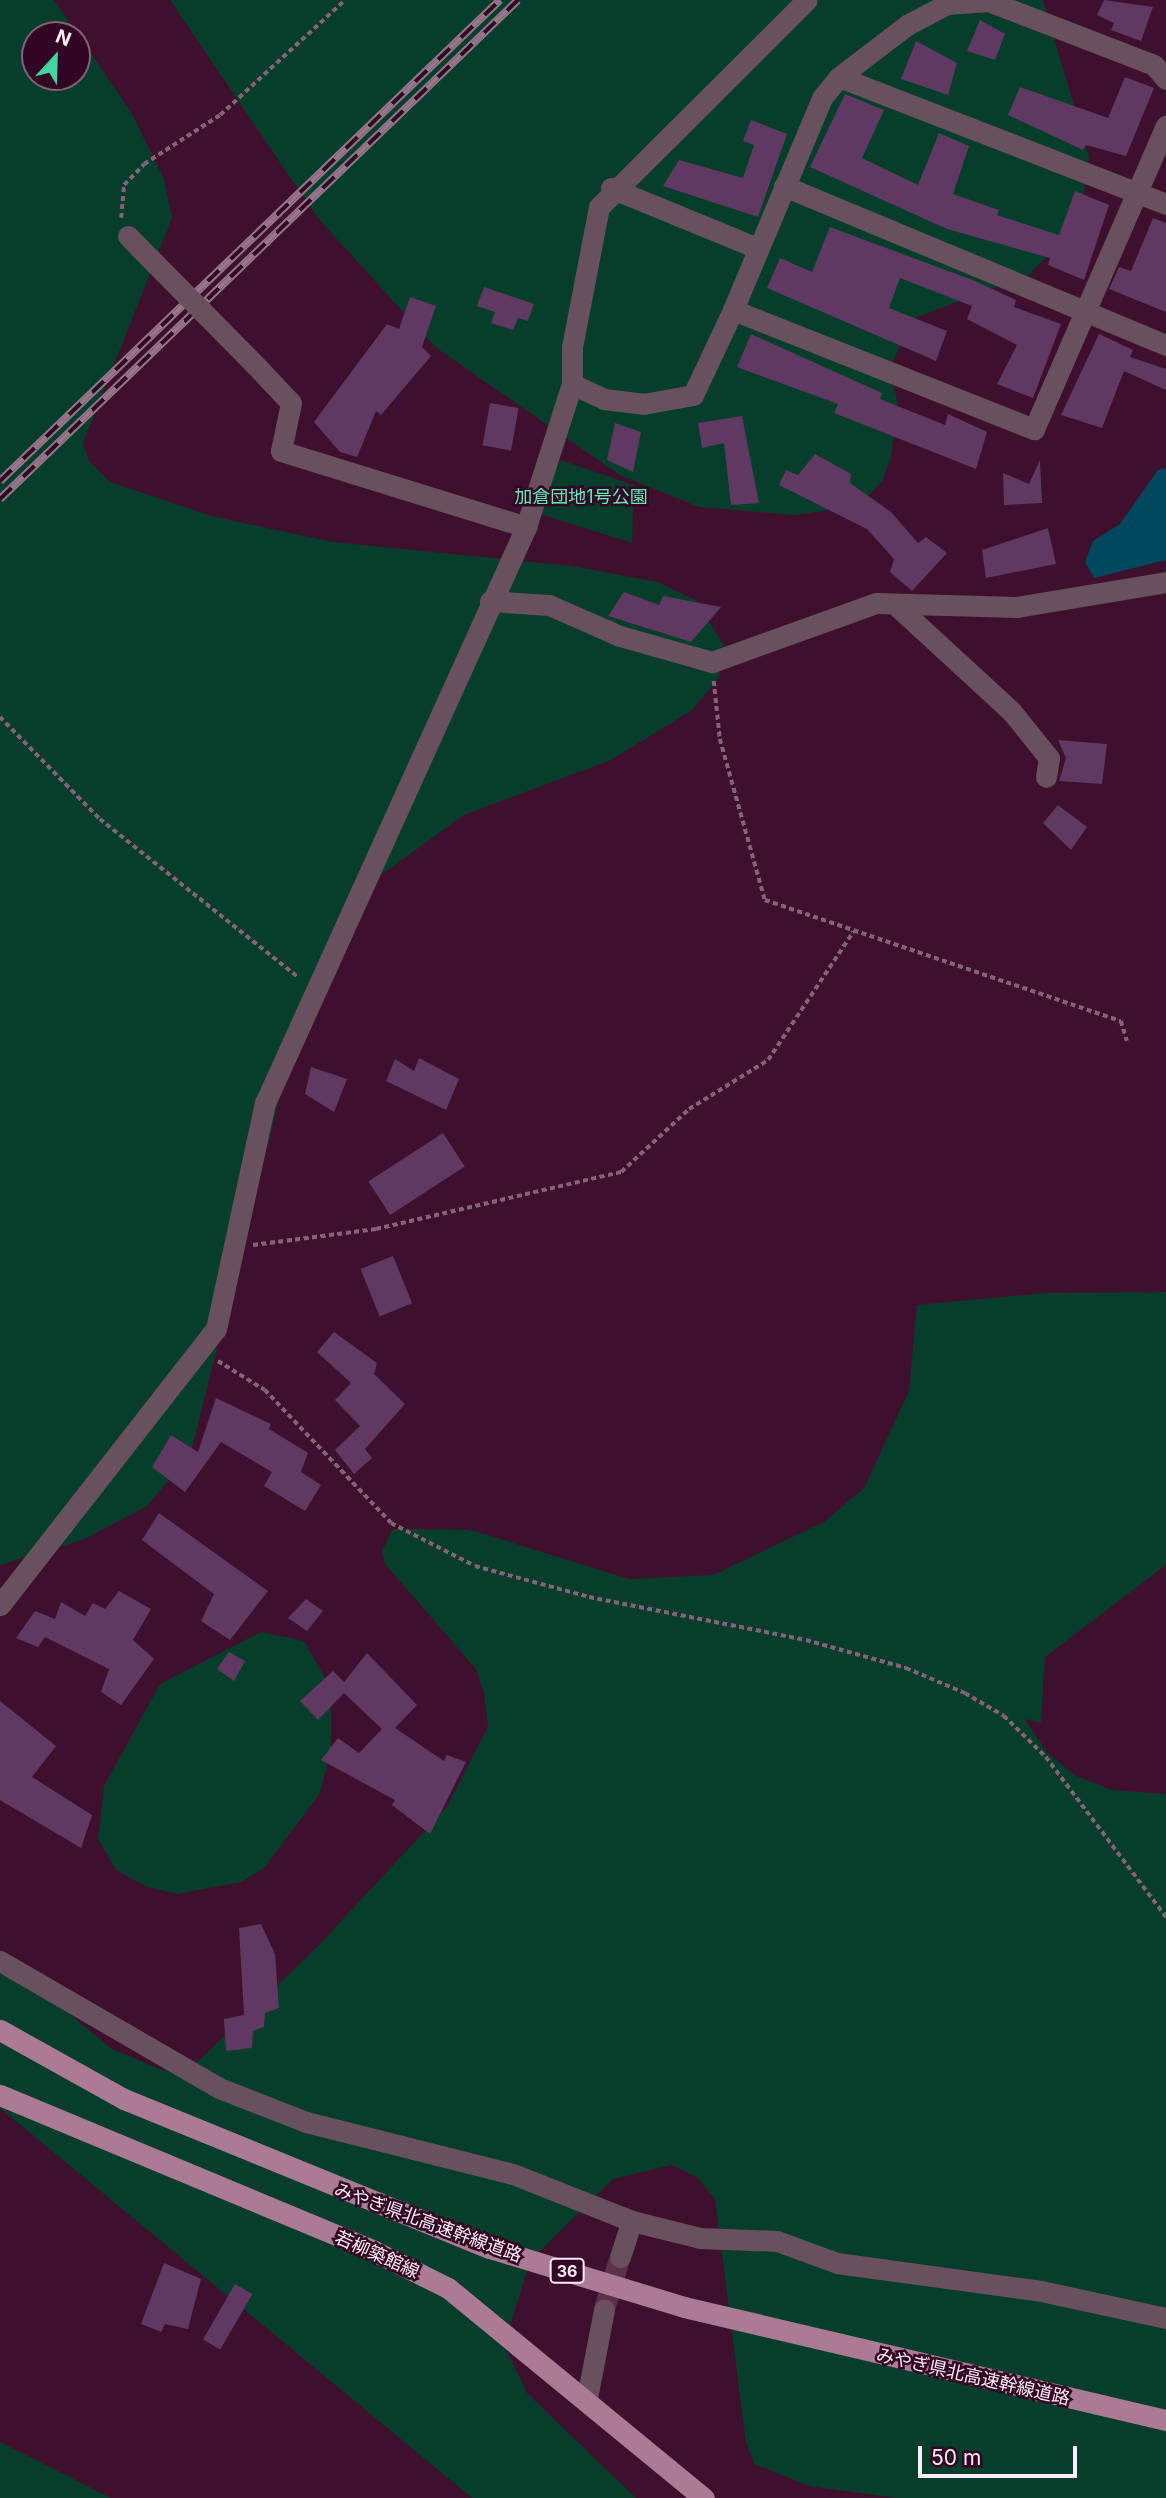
<!DOCTYPE html>
<meta charset="utf-8">
<style>
body{margin:0}
#map{position:relative;width:1166px;height:2498px;overflow:hidden;background:#3e102e;font-family:Inter,"Noto Sans JP",sans-serif}
div>[style]{position:absolute}
[style*='--x']{left:calc(var(--x)*1px);top:calc(var(--y)*1px);width:calc(var(--w)*1px);rotate:calc(var(--a)*1deg)}
.green>*{inset:0;background:#073d2b}
.water>*{inset:0;background:#00485d}
.building>*{inset:0;background:#5f3962;transform-origin:0 0}
.minor-tunnel>*{height:21px;margin-top:-10.5px;transform-origin:0;background:repeating-linear-gradient(90deg,#5b314c 0 21px,transparent 0 31px)}
.path>*{height:3.5px;margin-top:-1.75px;transform-origin:0;background:repeating-linear-gradient(90deg,#866279 0 5px,transparent 0 8.5px)}
.minor>*{height:21px;margin:-10.5px;padding:0 10.5px;transform-origin:10.5px;border-radius:10.5px;background:#68515d}
.major>*{height:21px;margin:-10.5px;padding:0 10.5px;transform-origin:10.5px;border-radius:10.5px;background:#ab7b96}
.rail>*{height:8px;margin-top:-4px;transform-origin:0;background:repeating-linear-gradient(90deg,#330524 0 16px,#97758a 0 32px);box-sizing:border-box;border-block:2px solid #97758a}
.minor-bridge>*{height:21px;margin:-10.5px;padding:0 10.5px;transform-origin:10.5px;border-radius:10.5px;background:#68515d}
span{translate:-50% -50%;white-space:nowrap;text-align:center;line-height:1.15;-webkit-text-stroke:5px #330524;paint-order:stroke}
.shield-label span{padding:2px 5px;background:#330524;border:2px solid;border-radius:5px;-webkit-text-stroke-width:0}
.shield-label{font-size:16px;color:#ffecf6;font-weight:700}
.park-label{font-size:18px;color:#5eefb8}
.street-label{font-size:18px;color:#ffecf6}
.north{position:absolute;left:21px;top:21px;width:70px;height:70px;box-sizing:border-box;background:#330524;border:2px solid #856178;border-radius:50%;rotate:22deg;font-size:19px;font-weight:700;line-height:28px;text-align:center;color:#ffecf6}
.north::after{content:'';display:block;margin:auto;width:24px;height:32px;background:#44d4a0;clip-path:polygon(50% 0,100% 100%,50% 72%,0 100%)}
.scale{position:absolute;left:918px;top:2446px;width:159px;height:32px;box-sizing:border-box;border:4px solid #ffecf6;border-top:0;padding-left:9px;font-size:21px;line-height:24px;white-space:nowrap;color:#ffecf6;-webkit-text-stroke:5px #330524;paint-order:stroke}
</style>
<div id="map">
<div class="green">
<i style="clip-path:polygon(evenodd,0 0,54px 0,131px 112px,164px 179px,172px 218px,83px 443px,89px 461px,110px 482px,211px 516px,333px 542px,572px 566px,657px 582px,696px 600px,728px 652px,716px 682px,692px 710px,611px 760px,464px 815px,381px 875px,339px 924px,298px 1024px,190px 1456px,146px 1507px,82px 1540px,0 1565px,0 0,35px 35px,77px 35px,77px 77px,35px 77px,35px 35px)"></i>
<i style="clip-path:polygon(170px 0,1043px 0,1089px 157px,1083px 197px,1069px 232px,1029px 275px,912px 319px,889px 370px,898px 404px,891px 457px,882px 481px,859px 506px,794px 515px,699px 507px,620px 475px,435px 347px,317px 217px)"></i>
<i style="clip-path:polygon(560px 460px,634px 485px,632px 543px,537px 513px)"></i>
<i style="clip-path:polygon(1166px 1292px,1166px 1565px,1045px 1657px,1041px 1723px,1025px 1719px,1047px 1752px,1074px 1775px,1112px 1790px,1166px 1794px,1166px 2498px,897px 2498px,809px 2486px,755px 2464px,746px 2443px,715px 2199px,697px 2177px,672px 2165px,613px 2179px,530px 2261px,504px 2345px,527px 2393px,636px 2498px,472px 2498px,0 2108px,0 1974px,36px 1986px,112px 2049px,162px 2070px,188px 2071px,319px 1945px,446px 1808px,488px 1727px,484px 1693px,476px 1669px,385px 1564px,382px 1551px,393px 1529px,471px 1530px,629px 1579px,713px 1575px,824px 1522px,864px 1488px,909px 1391px,917px 1305px,1046px 1293px)"></i>
<i style="clip-path:polygon(261px 1632px,304px 1641px,331px 1688px,331px 1753px,319px 1795px,263px 1869px,241px 1882px,177px 1894px,145px 1886px,116px 1870px,98px 1839px,104px 1786px,160px 1684px)"></i>
<i style="clip-path:polygon(0 2442px,99px 2492px,111px 2498px,0 2498px)"></i>
</div>
<div class="water">
<i style="clip-path:polygon(1166px 468px,1166px 560px,1094px 578px,1085px 562px,1093px 541px,1120px 524px,1158px 470px)"></i>
</div>
<div class="building">
<i style="clip-path:polygon(1104px 0,1153px 7px,1141px 41px,1111px 30px,1114px 23px,1097px 15px)"></i>
<i style="clip-path:polygon(980px 20px,1005px 34px,995px 60px,967px 51px)"></i>
<i style="clip-path:polygon(916px 41px,957px 63px,948px 95px,901px 79px)"></i>
<i style="clip-path:polygon(1125px 77px,1154px 88px,1126px 156px,1086px 145px,1083px 150px,1008px 115px,1020px 87px,1108px 118px)"></i>
<i style="clip-path:polygon(845px 94px,884px 110px,862px 158px,918px 185px,939px 133px,969px 146px,953px 194px,999px 210px,997px 215px,1059px 235px,1075px 191px,1109px 205px,1084px 280px,1048px 265px,1050px 258px,947px 229px,810px 167px)"></i>
<i style="clip-path:polygon(751px 120px,787px 134px,758px 217px,663px 186px,679px 160px,743px 178px,754px 145px,743px 141px)"></i>
<i style="clip-path:polygon(1153px 218px,1166px 223px,1166px 312px,1109px 289px,1119px 267px,1131px 271px)"></i>
<i style="clip-path:polygon(830px 227px,975px 281px,1016px 300px,1014px 307px,1061px 324px,1033px 398px,997px 384px,1017px 345px,967px 319px,972px 306px,900px 278px,889px 308px,947px 331px,936px 361px,767px 288px,780px 258px,812px 272px)"></i>
<i style="clip-path:polygon(484px 287px,534px 304px,528px 321px,518px 318px,513px 330px,491px 323px,495px 312px,477px 306px)"></i>
<i style="clip-path:polygon(410px 297px,436px 306px,422px 347px,431px 356px,381px 415px,376px 411px,357px 457px,340px 452px,314px 422px,387px 324px,399px 329px)"></i>
<i style="clip-path:polygon(751px 334px,882px 393px,880px 399px,945px 425px,948px 414px,987px 432px,976px 469px,834px 413px,838px 404px,737px 367px)"></i>
<i style="clip-path:polygon(1099px 334px,1133px 350px,1130px 357px,1166px 369px,1166px 390px,1124px 371px,1102px 428px,1061px 415px)"></i>
<i style="left:490px;top:403px;width:29px;height:43px;rotate:10deg"></i>
<i style="clip-path:polygon(742px 416px,759px 503px,731px 505px,724px 443px,702px 448px,698px 423px)"></i>
<i style="clip-path:polygon(615px 423px,641px 432px,633px 472px,607px 460px)"></i>
<i style="clip-path:polygon(815px 454px,851px 474px,850px 483px,891px 512px,918px 543px,926px 537px,947px 553px,912px 591px,890px 572px,894px 559px,867px 529px,779px 485px,786px 470px,798px 475px)"></i>
<i style="clip-path:polygon(1040px 460px,1042px 503px,1004px 505px,1003px 473px,1029px 484px)"></i>
<i style="clip-path:polygon(1048px 528px,1056px 564px,986px 578px,982px 550px)"></i>
<i style="clip-path:polygon(624px 592px,659px 605px,663px 596px,721px 607px,691px 642px,608px 616px)"></i>
<i style="clip-path:polygon(1058px 740px,1107px 744px,1102px 784px,1059px 781px,1066px 758px)"></i>
<i style="clip-path:polygon(1058px 805px,1087px 827px,1071px 850px,1043px 823px)"></i>
<i style="clip-path:polygon(419px 1058px,459px 1079px,446px 1110px,386px 1081px,395px 1059px,414px 1071px)"></i>
<i style="clip-path:polygon(311px 1067px,347px 1079px,334px 1112px,305px 1094px)"></i>
<i style="left:443px;top:1133px;width:40px;height:89px;rotate:57deg"></i>
<i style="left:393px;top:1256px;width:51px;height:35px;rotate:68deg"></i>
<i style="clip-path:polygon(334px 1332px,377px 1363px,374px 1374px,405px 1404px,365px 1449px,372px 1458px,354px 1474px,335px 1450px,360px 1426px,335px 1400px,351px 1383px,317px 1352px)"></i>
<i style="clip-path:polygon(216px 1398px,271px 1424px,269px 1429px,308px 1453px,301px 1472px,321px 1485px,305px 1511px,264px 1486px,272px 1472px,221px 1442px,185px 1492px,152px 1467px,171px 1435px,198px 1452px)"></i>
<i style="clip-path:polygon(159px 1513px,268px 1591px,230px 1640px,201px 1621px,214px 1594px,142px 1540px)"></i>
<i style="clip-path:polygon(119px 1591px,151px 1609px,133px 1640px,154px 1659px,121px 1705px,101px 1692px,109px 1669px,45px 1637px,38px 1647px,16px 1638px,35px 1611px,55px 1619px,61px 1602px,85px 1616px,93px 1603px,105px 1609px)"></i>
<i style="clip-path:polygon(306px 1599px,323px 1611px,307px 1631px,288px 1618px)"></i>
<i style="clip-path:polygon(229px 1652px,245px 1661px,234px 1681px,217px 1669px)"></i>
<i style="clip-path:polygon(367px 1653px,417px 1705px,395px 1728px,444px 1761px,447px 1755px,466px 1762px,430px 1834px,392px 1805px,395px 1800px,321px 1760px,338px 1738px,359px 1753px,382px 1729px,344px 1693px,318px 1720px,300px 1701px,333px 1671px,344px 1682px)"></i>
<i style="clip-path:polygon(0 1701px,56px 1746px,32px 1777px,92px 1815px,81px 1848px,0 1800px)"></i>
<i style="clip-path:polygon(261px 1924px,275px 1954px,279px 2008px,265px 2013px,264px 2027px,253px 2031px,252px 2048px,226px 2051px,224px 2019px,244px 2015px,239px 1928px)"></i>
<i style="clip-path:polygon(164px 2263px,201px 2279px,188px 2329px,165px 2324px,161px 2332px,141px 2324px)"></i>
<i style="left:235px;top:2284px;width:20px;height:64px;rotate:30deg"></i>
</div>
<div class="minor-tunnel">
<i style="--x:604;--y:2310;--w:55;--a:-73.2"></i>
</div>
<div class="path">
<i style="--x:121;--y:218;--w:33;--a:-85"></i>
<i style="--x:124;--y:185;--w:29;--a:-46"></i>
<i style="--x:144;--y:164;--w:90;--a:-32.8"></i>
<i style="--x:220;--y:115;--w:170;--a:-42.6"></i>
<i style="--x:714;--y:681;--w:58;--a:84.1"></i>
<i style="--x:720;--y:739;--w:167;--a:74.4"></i>
<i style="--x:765;--y:900;--w:376;--a:18.8"></i>
<i style="--x:1121;--y:1021;--w:21;--a:73"></i>
<i style="--x:0;--y:717;--w:143;--a:45.6"></i>
<i style="--x:100;--y:819;--w:253;--a:38.6"></i>
<i style="--x:253;--y:1245;--w:124;--a:-7.4"></i>
<i style="--x:376;--y:1229;--w:252;--a:-13.1"></i>
<i style="--x:621;--y:1172;--w:93;--a:-42.8"></i>
<i style="--x:689;--y:1109;--w:93;--a:-31.8"></i>
<i style="--x:768;--y:1060;--w:154;--a:-56.4"></i>
<i style="--x:218;--y:1361;--w:55;--a:31.7"></i>
<i style="--x:265;--y:1390;--w:183;--a:46.5"></i>
<i style="--x:391;--y:1523;--w:94;--a:27.1"></i>
<i style="--x:475;--y:1566;--w:118;--a:15.2"></i>
<i style="--x:589;--y:1597;--w:221;--a:11.2"></i>
<i style="--x:806;--y:1640;--w:104;--a:15.6"></i>
<i style="--x:906;--y:1668;--w:64;--a:23"></i>
<i style="--x:965;--y:1693;--w:45;--a:30.5"></i>
<i style="--x:1004;--y:1716;--w:59;--a:44.3"></i>
<i style="--x:1046;--y:1757;--w:200;--a:53.1"></i>
</div>
<div class="minor">
<i style="--x:839;--y:77;--w:351;--a:21.2"></i>
<i style="--x:1166;--y:79;--w:18;--a:-131"></i>
<i style="--x:1154;--y:65;--w:178;--a:-158.9"></i>
<i style="--x:988;--y:1;--w:41;--a:175.8"></i>
<i style="--x:947;--y:4;--w:45;--a:152.3"></i>
<i style="--x:907;--y:25;--w:86;--a:142.6"></i>
<i style="--x:839;--y:77;--w:27;--a:129"></i>
<i style="--x:822;--y:98;--w:230;--a:112.8"></i>
<i style="--x:733;--y:310;--w:324;--a:21.6"></i>
<i style="--x:1034;--y:429;--w:331;--a:-66.5"></i>
<i style="--x:784;--y:186;--w:414;--a:22.6"></i>
<i style="--x:611;--y:188;--w:156;--a:22.3"></i>
<i style="--x:260;--y:370;--w:45;--a:46.8"></i>
<i style="--x:291;--y:403;--w:49;--a:101.8"></i>
<i style="--x:281;--y:451;--w:257;--a:17.2"></i>
<i style="--x:572;--y:384;--w:35;--a:25"></i>
<i style="--x:604;--y:399;--w:39;--a:7"></i>
<i style="--x:643;--y:404;--w:51;--a:-10.2"></i>
<i style="--x:693;--y:395;--w:94;--a:-64.8"></i>
<i style="--x:490;--y:601;--w:59;--a:3.9"></i>
<i style="--x:549;--y:605;--w:77;--a:23.6"></i>
<i style="--x:620;--y:636;--w:96;--a:15.8"></i>
<i style="--x:712;--y:662;--w:174;--a:-19.8"></i>
<i style="--x:876;--y:603;--w:141;--a:1.6"></i>
<i style="--x:1017;--y:607;--w:151;--a:-9.5"></i>
<i style="--x:898;--y:607;--w:155;--a:42.6"></i>
<i style="--x:1012;--y:712;--w:59;--a:51.2"></i>
<i style="--x:1049;--y:758;--w:19;--a:99"></i>
<i style="--x:0;--y:1605;--w:350;--a:-52"></i>
<i style="--x:216;--y:1329;--w:231;--a:-77.8"></i>
<i style="--x:265;--y:1103;--w:632;--a:-65.62"></i>
<i style="--x:526;--y:527;--w:150;--a:-72.2"></i>
<i style="--x:572;--y:384;--w:37;--a:-90"></i>
<i style="--x:572;--y:347;--w:143;--a:-79.1"></i>
<i style="--x:599;--y:207;--w:293;--a:-44.9"></i>
<i style="--x:0;--y:1961;--w:253;--a:30.1"></i>
<i style="--x:219;--y:2088;--w:93;--a:21.3"></i>
<i style="--x:306;--y:2122;--w:213;--a:14.1"></i>
<i style="--x:513;--y:2174;--w:128;--a:21.6"></i>
<i style="--x:632;--y:2221;--w:70;--a:14"></i>
<i style="--x:700;--y:2238;--w:77;--a:2.2"></i>
<i style="--x:777;--y:2241;--w:64;--a:20.1"></i>
<i style="--x:837;--y:2263;--w:206;--a:7.8"></i>
<i style="--x:1041;--y:2291;--w:128;--a:12.2"></i>
<i style="--x:620;--y:2257;--w:38;--a:-72"></i>
<i style="--x:587;--y:2398;--w:90;--a:-79.1"></i>
</div>
<div class="major">
<i style="--x:0;--y:2030;--w:142;--a:29.1"></i>
<i style="--x:124;--y:2099;--w:395;--a:22.2"></i>
<i style="--x:490;--y:2248;--w:203;--a:16.9"></i>
<i style="--x:684;--y:2307;--w:495;--a:13.2"></i>
<i style="--x:0;--y:2095;--w:405;--a:22.6"></i>
<i style="--x:374;--y:2251;--w:83;--a:26.6"></i>
<i style="--x:448;--y:2288;--w:331;--a:39.4"></i>
</div>
<div class="rail">
<i style="--x:0;--y:481;--w:694;--a:-43.89"></i>
<i style="--x:0;--y:499;--w:719;--a:-43.93"></i>
</div>
<div class="minor-bridge">
<i style="--x:128;--y:236;--w:188;--a:45.4"></i>
</div>
<div class="shield-label">
<span style="left:567px;top:2271px">36</span>
</div>
<div class="park-label">
<span style="left:581px;top:497px">加倉団地1号公園</span>
</div>
<div class="street-label">
<span style="left:428px;top:2223px;rotate:20deg">みやぎ県北高速幹線道路</span>
<span style="left:377px;top:2255px;rotate:24deg">若柳築館線</span>
<span style="left:973px;top:2377px;rotate:13deg">みやぎ県北高速幹線道路</span>
</div>
<div class="north">N</div>
<div class="scale">50 m</div>
</div>
